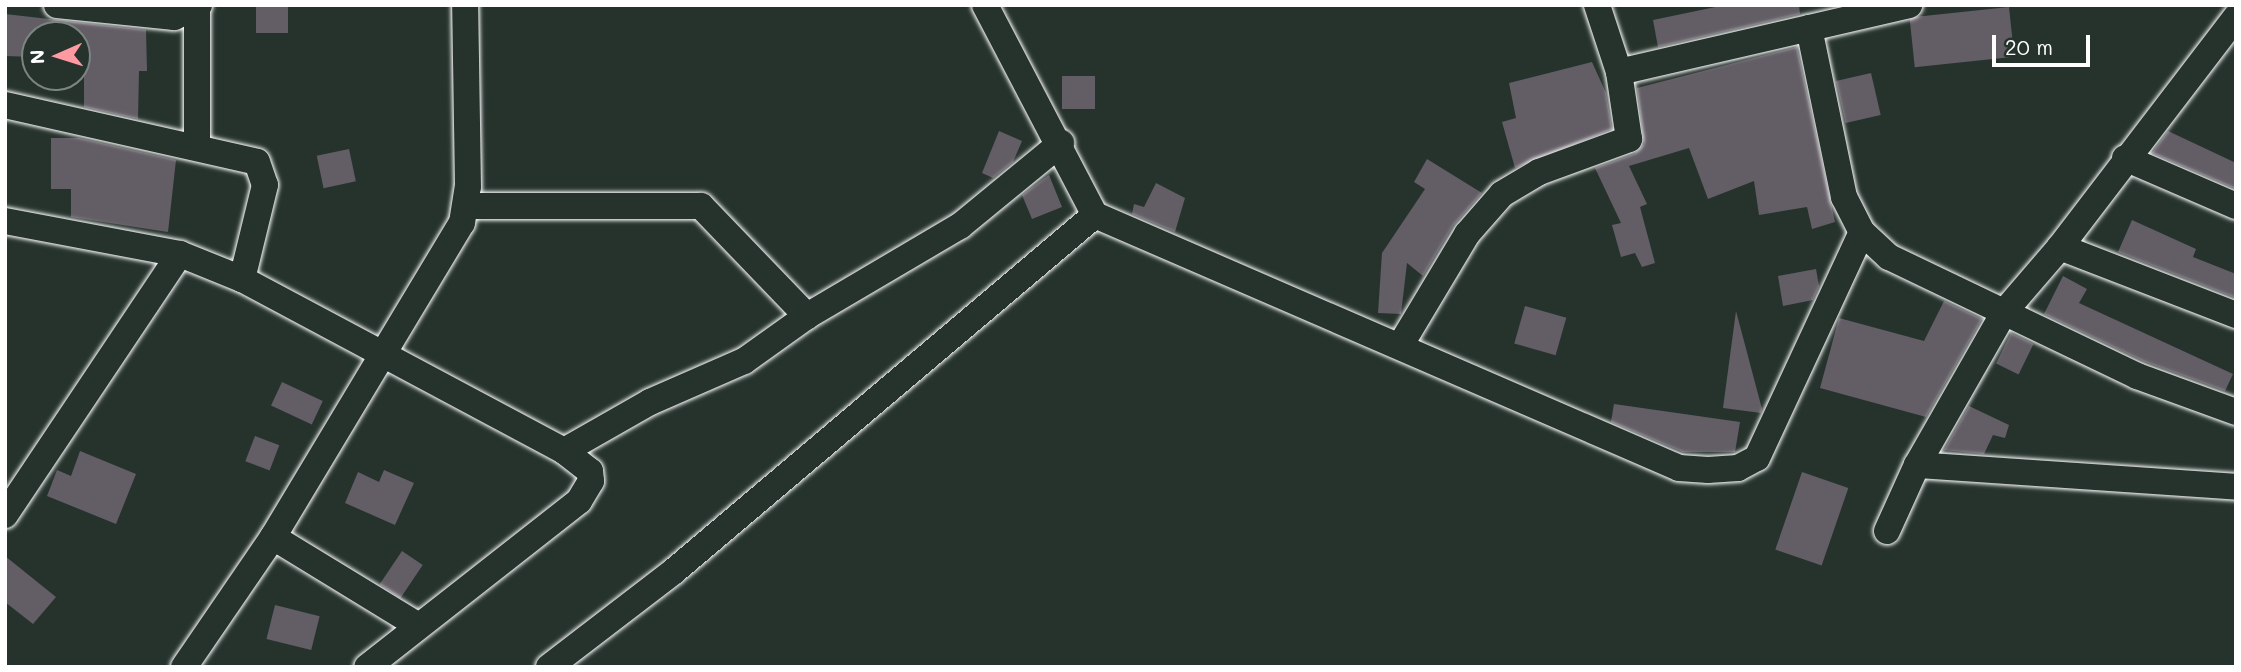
<!DOCTYPE html>
<style>
body{margin:0}
#map{position:relative;width:2241px;height:672px;overflow:hidden;background:#26332d;font-family:Mali,sans-serif}
div>[style]{position:absolute}
[style*='--x']{left:calc(var(--x)*1px);top:calc(var(--y)*1px);width:calc(var(--w)*1px);rotate:calc(var(--a)*1deg)}
.building>*{inset:0;background:#635d66;transform-origin:0 0}
.roads{filter:drop-shadow(0 0 2px #fff) drop-shadow(0 0 2px #fff)}
.minor>*{height:26px;margin:-13px;padding:0 13px;transform-origin:13px;border-radius:13px;background:#26332d}
span{translate:-50% -50%;white-space:nowrap;text-align:center;line-height:1.15;-webkit-text-stroke:5px #26332d;paint-order:stroke}
.frame{position:absolute;inset:0;border:7px solid #fff;pointer-events:none}
.north{position:absolute;left:21px;top:21px;width:70px;height:70px;box-sizing:border-box;background:#26332d;border:2px solid #7d8581;border-radius:50%;rotate:267deg;font-size:19px;font-weight:700;line-height:28px;text-align:center;color:#fff}
.north::after{content:'';display:block;margin:auto;width:24px;height:32px;background:#ff9aa2;clip-path:polygon(50% 0,100% 100%,50% 72%,0 100%)}
.scale{position:absolute;left:1992px;top:35px;width:98px;height:32px;box-sizing:border-box;border:4px solid #fff;border-top:0;padding-left:9px;font-size:21px;line-height:24px;white-space:nowrap;color:#fff;-webkit-text-stroke:5px #26332d;paint-order:stroke}
</style>
<div id="map">
<div class="building">
<i style="left:256px;top:5px;width:32px;height:28px"></i>
<i style="clip-path:polygon(1725px 5px,1799px 5px,1800px 14px,1658px 47px,1653px 20px)"></i>
<i style="left:2009px;top:7px;width:50px;height:100px;rotate:84deg"></i>
<i style="clip-path:polygon(5px 14px,146px 30px,147px 71px,139px 71px,138px 119px,84px 107px,84px 58px,77px 57px,77px 35px,35px 35px,35px 57px,5px 56px)"></i>
<i style="clip-path:polygon(1797px 47px,1835px 222px,1812px 229px,1807px 207px,1759px 215px,1754px 181px,1708px 199px,1689px 148px,1629px 166px,1647px 204px,1640px 207px,1655px 263px,1642px 267px,1635px 253px,1621px 257px,1612px 225px,1621px 223px,1595px 168px,1634px 154px,1644px 144px,1637px 88px)"></i>
<i style="clip-path:polygon(1592px 62px,1606px 93px,1612px 129px,1515px 168px,1502px 122px,1516px 118px,1509px 83px)"></i>
<i style="left:1871px;top:73px;width:43px;height:36px;rotate:77deg"></i>
<i style="left:1062px;top:76px;width:33px;height:33px"></i>
<i style="clip-path:polygon(999px 131px,1022px 141px,1013px 162px,993px 178px,982px 173px)"></i>
<i style="clip-path:polygon(2168px 131px,2236px 163px,2236px 189px,2152px 153px)"></i>
<i style="clip-path:polygon(51px 138px,79px 138px,176px 160px,168px 232px,71px 217px,71px 189px,51px 189px)"></i>
<i style="left:349px;top:149px;width:33px;height:33px;rotate:78deg"></i>
<i style="clip-path:polygon(1427px 159px,1482px 193px,1453px 226px,1423px 276px,1407px 263px,1401px 314px,1378px 313px,1382px 253px,1425px 189px,1414px 182px)"></i>
<i style="clip-path:polygon(1049px 175px,1062px 207px,1032px 219px,1022px 195px)"></i>
<i style="clip-path:polygon(1156px 183px,1185px 198px,1175px 232px,1132px 214px,1134px 204px,1144px 207px)"></i>
<i style="clip-path:polygon(2132px 220px,2196px 249px,2193px 257px,2236px 274px,2236px 298px,2118px 252px)"></i>
<i style="clip-path:polygon(1816px 269px,1819px 286px,1813px 300px,1783px 306px,1778px 276px)"></i>
<i style="clip-path:polygon(2063px 276px,2087px 289px,2079px 303px,2233px 374px,2225px 391px,2143px 361px,2044px 314px)"></i>
<i style="clip-path:polygon(1944px 301px,1982px 319px,1926px 417px,1820px 388px,1839px 318px,1924px 341px)"></i>
<i style="left:1525px;top:306px;width:43px;height:39px;rotate:16deg"></i>
<i style="clip-path:polygon(1736px 311px,1762px 409px,1761px 413px,1723px 408px)"></i>
<i style="left:2011px;top:333px;width:25px;height:34px;rotate:26deg"></i>
<i style="left:282px;top:382px;width:45px;height:26px;rotate:25deg"></i>
<i style="clip-path:polygon(1614px 404px,1740px 422px,1735px 452px,1683px 452px,1611px 422px)"></i>
<i style="clip-path:polygon(1969px 406px,2009px 425px,2005px 438px,1993px 435px,1984px 454px,1944px 450px)"></i>
<i style="left:255px;top:436px;width:26px;height:27px;rotate:21deg"></i>
<i style="clip-path:polygon(80px 451px,136px 474px,116px 524px,47px 496px,57px 470px,71px 476px)"></i>
<i style="clip-path:polygon(384px 470px,414px 483px,395px 525px,345px 503px,358px 472px,379px 482px)"></i>
<i style="left:1802px;top:472px;width:49px;height:82px;rotate:19deg"></i>
<i style="left:402px;top:551px;width:25px;height:40px;rotate:34deg"></i>
<i style="clip-path:polygon(5px 556px,56px 597px,33px 624px,5px 602px)"></i>
<i style="left:275px;top:605px;width:46px;height:35px;rotate:14deg"></i>
</div>
<div class="roads">
<div class="minor">
<i style="--x:57;--y:5;--w:118;--a:5.9"></i>
<i style="--x:174;--y:17;--w:28;--a:-26"></i>
<i style="--x:985;--y:5;--w:237;--a:62.4"></i>
<i style="--x:1597;--y:5;--w:71;--a:71.8"></i>
<i style="--x:1619;--y:72;--w:298;--a:-13"></i>
<i style="--x:197;--y:9;--w:138;--a:90"></i>
<i style="--x:1809;--y:28;--w:173;--a:78.3"></i>
<i style="--x:1844;--y:197;--w:39;--a:63"></i>
<i style="--x:1862;--y:232;--w:37;--a:43"></i>
<i style="--x:1889;--y:257;--w:275;--a:25.6"></i>
<i style="--x:2137;--y:376;--w:105;--a:20"></i>
<i style="--x:5;--y:105;--w:258;--a:12.7"></i>
<i style="--x:257;--y:162;--w:24;--a:71"></i>
<i style="--x:265;--y:185;--w:97;--a:103.7"></i>
<i style="--x:2125;--y:158;--w:121;--a:23.4"></i>
<i style="--x:467;--y:206;--w:234;--a:0"></i>
<i style="--x:701;--y:206;--w:153;--a:46.1"></i>
<i style="--x:5;--y:221;--w:178;--a:10.7"></i>
<i style="--x:180;--y:254;--w:67;--a:22"></i>
<i style="--x:242;--y:279;--w:365;--a:28.1"></i>
<i style="--x:564;--y:451;--w:33;--a:38"></i>
<i style="--x:590;--y:471;--w:10;--a:84"></i>
<i style="--x:591;--y:481;--w:23;--a:121"></i>
<i style="--x:579;--y:501;--w:269;--a:141.9"></i>
<i style="--x:2060;--y:247;--w:189;--a:21.1"></i>
<i style="--x:1400;--y:346;--w:131;--a:-59.1"></i>
<i style="--x:1467;--y:234;--w:53;--a:-48.8"></i>
<i style="--x:1502;--y:194;--w:43;--a:-30.7"></i>
<i style="--x:1539;--y:172;--w:96;--a:-20.1"></i>
<i style="--x:1629;--y:139;--w:68;--a:-98.5"></i>
<i style="--x:564;--y:451;--w:99;--a:-29.7"></i>
<i style="--x:650;--y:402;--w:103;--a:-23.6"></i>
<i style="--x:744;--y:361;--w:77;--a:-35.5"></i>
<i style="--x:807;--y:316;--w:178;--a:-30.5"></i>
<i style="--x:960;--y:226;--w:131;--a:-39.4"></i>
<i style="--x:1917;--y:465;--w:320;--a:3.9"></i>
<i style="--x:5;--y:515;--w:314;--a:-56.2"></i>
<i style="--x:1887;--y:531;--w:72;--a:-65.6"></i>
<i style="--x:1917;--y:465;--w:177;--a:-60.3"></i>
<i style="--x:2005;--y:311;--w:84;--a:-49.3"></i>
<i style="--x:2060;--y:247;--w:290;--a:-52.6"></i>
<i style="--x:273;--y:537;--w:169;--a:31.4"></i>
<i style="--x:184;--y:667;--w:158;--a:-55.6"></i>
<i style="--x:273;--y:537;--w:366;--a:-59"></i>
<i style="--x:462;--y:223;--w:36;--a:-81"></i>
<i style="--x:468;--y:187;--w:182;--a:-90.9"></i>
<i style="--x:549;--y:667;--w:158;--a:-37.5"></i>
<i style="--x:674;--y:571;--w:551;--a:-40.22"></i>
<i style="--x:1095;--y:215;--w:636;--a:23.42"></i>
<i style="--x:1679;--y:468;--w:29;--a:4"></i>
<i style="--x:1708;--y:470;--w:30;--a:-4"></i>
<i style="--x:1738;--y:468;--w:21;--a:-28"></i>
<i style="--x:1757;--y:458;--w:249;--a:-65.1"></i>
</div>
</div>
<div class="frame"></div>
<div class="north">N</div>
<div class="scale">20 m</div>
</div>
